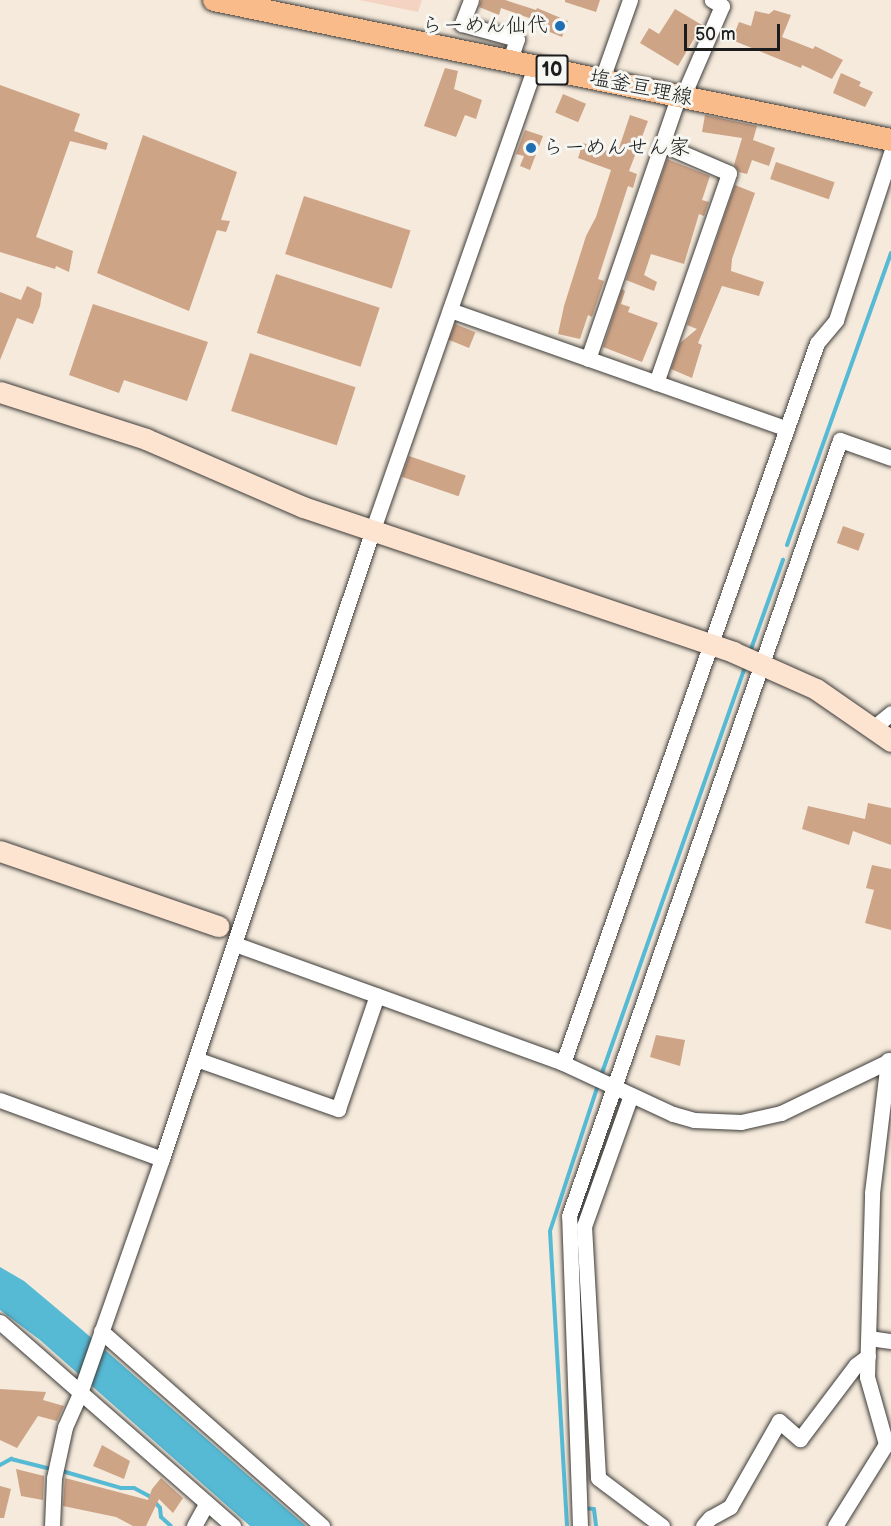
<!DOCTYPE html>
<meta charset="utf-8">
<style>
body{margin:0}
#map{position:relative;width:891px;height:1526px;overflow:hidden;background:#f5eadb;font-family:"Balsamiq Sans","Klee One",sans-serif}
div>[style]{position:absolute}
[style*='--x']{left:calc(var(--x)*1px);top:calc(var(--y)*1px);width:calc(var(--w)*1px);rotate:calc(var(--a)*1deg)}
.built>*{inset:0;background:#f5d3c2}
.water>*{inset:0;background:#57bad5}
.stream>*{height:4px;margin:-2px;padding:0 2px;transform-origin:2px;border-radius:2px;background:#57bad5}
.building>*{inset:0;background:#cea487;transform-origin:0 0}
.roads{filter:drop-shadow(0 0 2px #3d3b39) drop-shadow(0 0 2px #3d3b39)}
.street>*{height:15px;margin:-7.5px;padding:0 7.5px;transform-origin:7.5px;border-radius:7.5px;background:#fff}
.secondary>*{height:21px;margin:-10.5px;padding:0 10.5px;transform-origin:10.5px;border-radius:10.5px;background:#fde4d1}
.primary>*{height:22px;margin:-11px;padding:0 11px;transform-origin:11px;border-radius:11px;background:#fabb8b}
.dots>*{width:16px;height:16px;translate:-50% -50%;box-sizing:border-box;border:3px solid #f6f6f2;border-radius:50%}
span{translate:-50% -50%;white-space:nowrap;text-align:center;line-height:1.15;-webkit-text-stroke:6px #f6f6f2;paint-order:stroke}
.shield-label span{padding:2px 4px;background:#f6f6f2;border:2px solid;border-radius:4px;-webkit-text-stroke-width:0}
.shield-label{font-size:20px;color:#1c1c1c;font-weight:700}
.poi-label{font-size:21px;color:#1c1c1c}
.right{translate:-100% -50%;text-align:right}
.left{translate:0 -50%;text-align:left}
.street-label{font-size:21px;color:#1c1c1c}
.scale{position:absolute;left:684px;top:24px;width:96px;height:27px;box-sizing:border-box;border:3px solid #1c1c1c;border-top:0;padding-left:8px;font-size:18px;line-height:21px;white-space:nowrap;color:#1c1c1c;-webkit-text-stroke:4px #f6f6f2;paint-order:stroke}
</style>
<div id="map">
<div class="built">
<i style="clip-path:polygon(359px 0,422px 0,418px 12px)"></i>
</div>
<div class="water">
<i style="clip-path:polygon(0 1267px,24px 1281px,80px 1328px,306px 1526px,250px 1526px,40px 1340px,0 1310px)"></i>
</div>
<div class="stream">
<i style="--x:787;--y:545;--w:310;--a:-70.4"></i>
<i style="--x:750;--y:652;--w:98;--a:-70.3"></i>
<i style="--x:602;--y:1073;--w:433;--a:-70.6"></i>
<i style="--x:0;--y:1465;--w:13;--a:-29"></i>
<i style="--x:11;--y:1459;--w:38;--a:14"></i>
<i style="--x:62;--y:1471;--w:61;--a:16.1"></i>
<i style="--x:121;--y:1488;--w:13;--a:0"></i>
<i style="--x:134;--y:1488;--w:17;--a:28"></i>
<i style="--x:149;--y:1496;--w:16;--a:47"></i>
<i style="--x:160;--y:1508;--w:9;--a:84"></i>
<i style="--x:161;--y:1517;--w:13;--a:42"></i>
<i style="--x:582;--y:1508;--w:12;--a:5"></i>
<i style="--x:594;--y:1509;--w:17;--a:83"></i>
<i style="--x:567;--y:1526;--w:295;--a:-93.3"></i>
<i style="--x:550;--y:1231;--w:151;--a:-71.8"></i>
</div>
<div class="building">
<i style="clip-path:polygon(481px 0,505px 0,536px 10px,537px 8px,568px 21px,562px 37px,530px 24px,532px 19px,501px 8px,499px 15px,479px 7px)"></i>
<i style="clip-path:polygon(565px 0,600px 0,596px 12px,565px 2px)"></i>
<i style="clip-path:polygon(675px 9px,702px 25px,678px 66px,640px 43px,649px 28px,659px 34px)"></i>
<i style="clip-path:polygon(774px 10px,791px 15px,782px 37px,813px 49px,815px 46px,843px 60px,832px 79px,802px 65px,801px 68px,732px 40px,739px 22px,751px 26px,755px 11px,769px 14px)"></i>
<i style="clip-path:polygon(445px 68px,458px 71px,454px 89px,482px 100px,476px 119px,465px 115px,456px 137px,424px 126px)"></i>
<i style="clip-path:polygon(841px 73px,861px 82px,859px 86px,873px 92px,865px 107px,833px 93px)"></i>
<i style="clip-path:polygon(0 85px,80px 114px,74px 131px,108px 143px,106px 150px,70px 141px,36px 237px,73px 251px,69px 272px,56px 266px,55px 269px,0 252px)"></i>
<i style="left:563px;top:94px;width:25px;height:20px;rotate:23deg"></i>
<i style="clip-path:polygon(630px 115px,648px 121px,629px 171px,637px 174px,633px 188px,628px 186px,598px 279px,604px 281px,592px 317px,588px 315px,580px 339px,558px 334px,564px 306px,586px 236px,596px 217px,611px 170px,578px 158px,583px 143px,617px 154px)"></i>
<i style="clip-path:polygon(705px 115px,757px 126px,753px 140px,775px 148px,769px 166px,752px 160px,747px 174px,739px 172px,734px 165px,742px 138px,702px 132px)"></i>
<i style="clip-path:polygon(525px 130px,543px 136px,530px 170px,520px 166px,524px 156px,516px 154px)"></i>
<i style="clip-path:polygon(143px 135px,237px 172px,221px 220px,230px 221px,226px 232px,217px 230px,189px 311px,97px 273px)"></i>
<i style="clip-path:polygon(667px 159px,710px 176px,702px 200px,709px 202px,704px 216px,699px 214px,684px 264px,651px 254px,644px 275px,657px 282px,654px 291px,626px 280px)"></i>
<i style="left:776px;top:162px;width:62px;height:18px;rotate:19deg"></i>
<i style="clip-path:polygon(735px 185px,755px 193px,732px 259px,731px 271px,764px 282px,759px 296px,722px 286px,698px 343px,702px 345px,692px 378px,671px 369px,680px 343px,697px 329px,687px 325px)"></i>
<i style="left:304px;top:196px;width:112px;height:61px;rotate:18deg"></i>
<i style="left:276px;top:274px;width:109px;height:62px;rotate:18deg"></i>
<i style="clip-path:polygon(27px 286px,42px 293px,40px 306px,33px 324px,17px 318px,0 360px,0 292px,21px 300px)"></i>
<i style="clip-path:polygon(622px 289px,625px 291px,621px 304px,630px 307px,628px 312px,658px 323px,642px 362px,603px 347px)"></i>
<i style="clip-path:polygon(93px 304px,208px 342px,187px 401px,124px 380px,119px 393px,69px 375px)"></i>
<i style="left:455px;top:324px;width:22px;height:17px;rotate:22deg"></i>
<i style="left:250px;top:353px;width:111px;height:61px;rotate:18deg"></i>
<i style="left:409px;top:456px;width:60px;height:22px;rotate:19deg"></i>
<i style="left:843px;top:526px;width:23px;height:18px;rotate:20deg"></i>
<i style="clip-path:polygon(868px 803px,891px 808px,891px 845px,853px 831px,849px 845px,802px 829px,808px 806px,865px 819px)"></i>
<i style="clip-path:polygon(872px 865px,891px 869px,891px 930px,865px 923px,874px 890px,866px 888px)"></i>
<i style="clip-path:polygon(656px 1035px,685px 1040px,680px 1066px,650px 1057px)"></i>
<i style="clip-path:polygon(0 1389px,46px 1392px,43px 1400px,64px 1406px,57px 1421px,38px 1416px,17px 1448px,0 1440px)"></i>
<i style="clip-path:polygon(102px 1445px,130px 1461px,124px 1479px,93px 1466px)"></i>
<i style="clip-path:polygon(16px 1469px,44px 1476px,43px 1500px,21px 1496px)"></i>
<i style="clip-path:polygon(65px 1478px,148px 1500px,152px 1489px,161px 1478px,183px 1498px,173px 1513px,159px 1499px,146px 1526px,133px 1526px,116px 1517px,63px 1506px)"></i>
<i style="clip-path:polygon(0 1486px,11px 1489px,4px 1518px,0 1518px)"></i>
</div>
<div class="roads">
<div class="street">
<i style="--x:471;--y:0;--w:26;--a:111"></i>
<i style="--x:462;--y:24;--w:57;--a:15.3"></i>
<i style="--x:517;--y:39;--w:24;--a:109"></i>
<i style="--x:602;--y:79;--w:84;--a:-70.5"></i>
<i style="--x:683;--y:96;--w:98;--a:-66.6"></i>
<i style="--x:722;--y:6;--w:12;--a:-149"></i>
<i style="--x:450;--y:310;--w:357;--a:19.4"></i>
<i style="--x:588;--y:359;--w:279;--a:-71"></i>
<i style="--x:656;--y:383;--w:222;--a:-70.8"></i>
<i style="--x:729;--y:173;--w:73;--a:-156.6"></i>
<i style="--x:874;--y:727;--w:22;--a:-39"></i>
<i style="--x:235;--y:944;--w:349;--a:19.9"></i>
<i style="--x:563;--y:1063;--w:121;--a:24.9"></i>
<i style="--x:673;--y:1114;--w:22;--a:16"></i>
<i style="--x:694;--y:1120;--w:47;--a:2.4"></i>
<i style="--x:741;--y:1122;--w:41;--a:-12.7"></i>
<i style="--x:781;--y:1113;--w:122;--a:-25.7"></i>
<i style="--x:196;--y:1059;--w:151;--a:19.4"></i>
<i style="--x:338;--y:1109;--w:120;--a:-71.1"></i>
<i style="--x:563;--y:1063;--w:763;--a:-70.57"></i>
<i style="--x:817;--y:343;--w:30;--a:-50"></i>
<i style="--x:836;--y:320;--w:176;--a:-71.8"></i>
<i style="--x:631;--y:1095;--w:139;--a:109.7"></i>
<i style="--x:584;--y:1226;--w:252;--a:86.8"></i>
<i style="--x:598;--y:1478;--w:80;--a:36.9"></i>
<i style="--x:0;--y:1100;--w:172;--a:20"></i>
<i style="--x:0;--y:1322;--w:310;--a:41.2"></i>
<i style="--x:101;--y:1331;--w:295;--a:41.4"></i>
<i style="--x:869;--y:1338;--w:22;--a:8"></i>
<i style="--x:52;--y:1526;--w:48;--a:-87.6"></i>
<i style="--x:54;--y:1478;--w:52;--a:-77.8"></i>
<i style="--x:65;--y:1427;--w:37;--a:-66"></i>
<i style="--x:80;--y:1393;--w:248;--a:-70.7"></i>
<i style="--x:162;--y:1159;--w:664;--a:-71.48"></i>
<i style="--x:373;--y:529;--w:490;--a:-70.7"></i>
<i style="--x:194;--y:1526;--w:26;--a:-61"></i>
<i style="--x:580;--y:1526;--w:310;--a:-92"></i>
<i style="--x:569;--y:1216;--w:822;--a:-70.75"></i>
<i style="--x:840;--y:440;--w:54;--a:19.4"></i>
<i style="--x:703;--y:1526;--w:11;--a:-49"></i>
<i style="--x:710;--y:1518;--w:23;--a:-29"></i>
<i style="--x:730;--y:1507;--w:99;--a:-60.3"></i>
<i style="--x:779;--y:1421;--w:28;--a:41"></i>
<i style="--x:800;--y:1439;--w:93;--a:-52.9"></i>
<i style="--x:856;--y:1365;--w:15;--a:-37"></i>
<i style="--x:835;--y:1526;--w:97;--a:-58.1"></i>
<i style="--x:886;--y:1444;--w:70;--a:-105.8"></i>
<i style="--x:867;--y:1377;--w:184;--a:-88.4"></i>
<i style="--x:872;--y:1193;--w:134;--a:-83.1"></i>
</div>
<div class="secondary">
<i style="--x:0;--y:392;--w:153;--a:17.8"></i>
<i style="--x:146;--y:439;--w:171;--a:23.4"></i>
<i style="--x:303;--y:507;--w:454;--a:18.6"></i>
<i style="--x:733;--y:652;--w:91;--a:24"></i>
<i style="--x:816;--y:689;--w:91;--a:34.7"></i>
<i style="--x:0;--y:851;--w:231;--a:19"></i>
</div>
<div class="primary">
<i style="--x:214;--y:0;--w:691;--a:11.68"></i>
</div>
</div>
<div class="dots">
<i style="left:560px;top:26px;background:#1f6fb2"></i>
<i style="left:531px;top:148px;background:#1f6fb2"></i>
</div>
<div class="shield-label">
<span style="left:552px;top:70px">10</span>
</div>
<div class="poi-label">
<span class="right" style="left:548px;top:26px">らーめん仙代</span>
<span class="left" style="left:543px;top:148px">らーめんせん家</span>
</div>
<div class="street-label">
<span style="left:641px;top:88px;rotate:12deg">塩釜亘理線</span>
</div>
<div class="scale">50 m</div>
</div>
